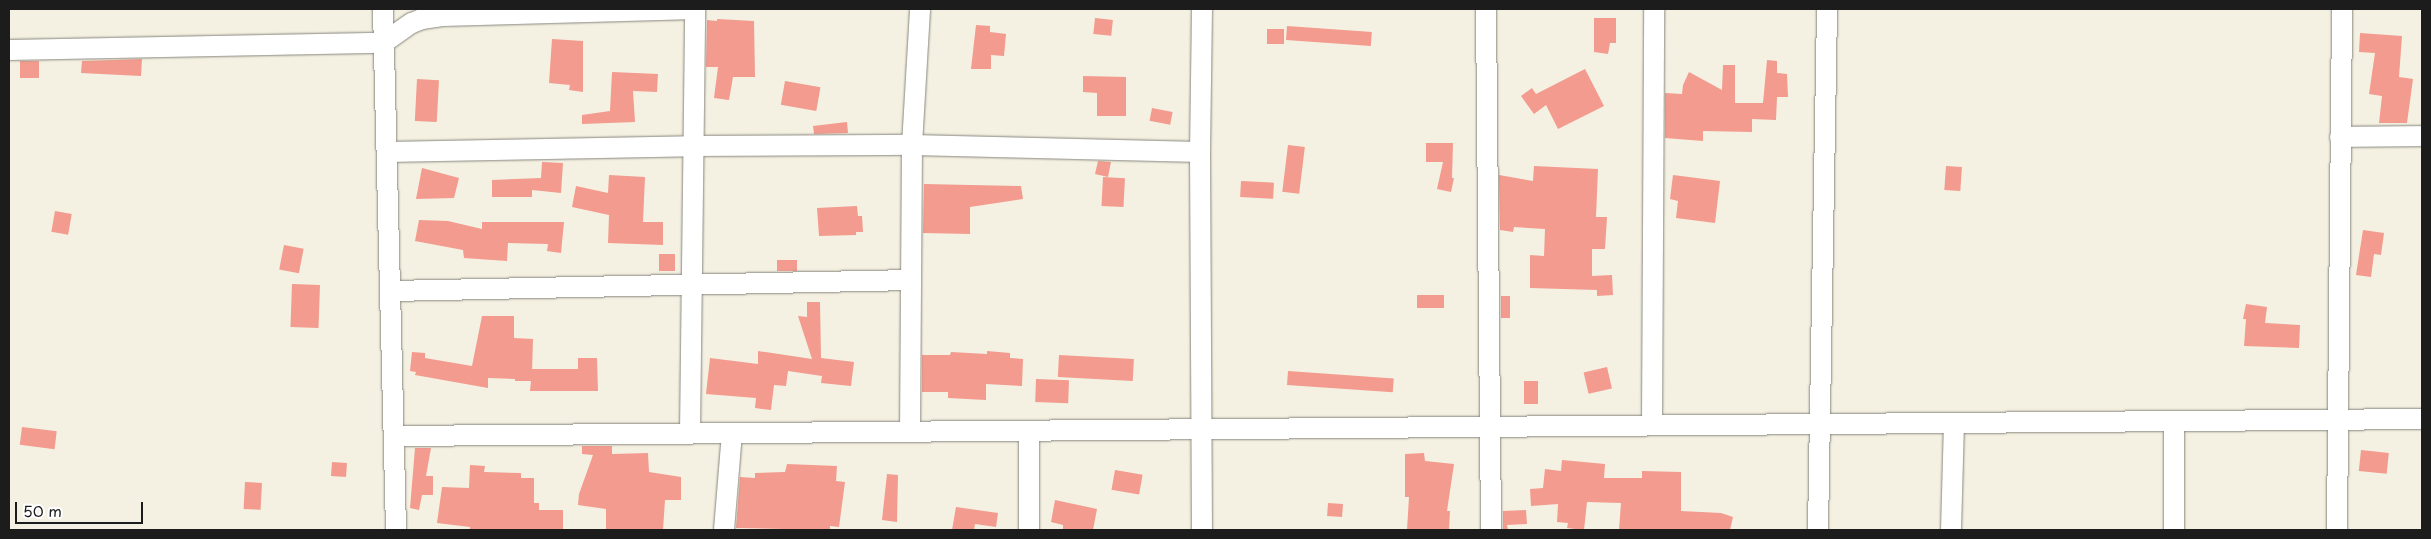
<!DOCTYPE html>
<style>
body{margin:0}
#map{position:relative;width:2431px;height:539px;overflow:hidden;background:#f4f1e2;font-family:"Playpen Sans",sans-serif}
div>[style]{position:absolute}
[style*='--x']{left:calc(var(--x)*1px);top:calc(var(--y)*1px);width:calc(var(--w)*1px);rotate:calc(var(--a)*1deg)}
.building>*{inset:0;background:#f29b8e;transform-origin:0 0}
.roads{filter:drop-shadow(0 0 1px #88867f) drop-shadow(0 0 1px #88867f)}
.minor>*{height:20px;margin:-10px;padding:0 10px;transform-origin:10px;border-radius:10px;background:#fff}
span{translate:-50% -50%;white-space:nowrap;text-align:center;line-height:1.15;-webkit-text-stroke:4.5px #fff;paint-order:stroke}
.frame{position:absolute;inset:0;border:10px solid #1c1c1c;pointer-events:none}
.scale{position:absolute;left:15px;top:502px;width:128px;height:22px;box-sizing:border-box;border:2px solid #1c1c1c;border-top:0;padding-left:6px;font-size:15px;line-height:18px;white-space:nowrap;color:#1c1c1c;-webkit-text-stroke:4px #fff;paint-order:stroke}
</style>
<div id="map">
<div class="building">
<i style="left:1095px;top:18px;width:18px;height:16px;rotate:6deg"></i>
<i style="clip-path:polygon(1594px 18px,1616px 18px,1616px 43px,1610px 43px,1608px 54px,1594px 52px)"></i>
<i style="clip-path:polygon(717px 19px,754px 21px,755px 77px,733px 77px,729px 100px,714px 98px,718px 67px,706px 67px,707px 20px,717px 21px)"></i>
<i style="clip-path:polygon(976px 25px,990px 26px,990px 32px,1006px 34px,1004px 56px,991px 55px,991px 69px,971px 69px)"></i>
<i style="left:1287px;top:26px;width:85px;height:14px;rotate:4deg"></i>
<i style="left:1267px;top:29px;width:17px;height:15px"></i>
<i style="clip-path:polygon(2360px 33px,2402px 36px,2399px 77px,2413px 79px,2407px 123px,2379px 123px,2382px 96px,2369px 94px,2375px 53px,2359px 52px)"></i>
<i style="clip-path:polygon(552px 39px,583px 41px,583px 92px,569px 90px,570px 85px,549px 83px)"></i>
<i style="clip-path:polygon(142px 59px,141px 76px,81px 73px,82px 61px)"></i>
<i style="clip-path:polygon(1767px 60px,1777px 61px,1777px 73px,1787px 74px,1788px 97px,1777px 97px,1776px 120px,1752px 119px,1752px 132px,1703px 131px,1703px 141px,1665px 138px,1665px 93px,1682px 94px,1683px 85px,1689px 72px,1722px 90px,1723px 65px,1735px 65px,1735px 103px,1763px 103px)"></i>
<i style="left:39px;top:61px;width:17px;height:19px;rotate:90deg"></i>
<i style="clip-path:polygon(1585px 69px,1604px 106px,1558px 129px,1546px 105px,1534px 114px,1521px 96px,1532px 88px,1536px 94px)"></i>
<i style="clip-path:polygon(612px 72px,658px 74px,657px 92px,633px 91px,635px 122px,582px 124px,582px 115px,610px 111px)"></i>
<i style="clip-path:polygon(1083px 76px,1126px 77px,1126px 116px,1097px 116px,1097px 93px,1083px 92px)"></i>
<i style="left:417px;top:79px;width:22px;height:42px;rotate:3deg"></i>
<i style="left:785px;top:81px;width:36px;height:24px;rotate:10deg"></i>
<i style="left:1152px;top:108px;width:21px;height:13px;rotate:11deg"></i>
<i style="clip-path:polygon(847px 122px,848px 133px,814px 134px,813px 126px)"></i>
<i style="clip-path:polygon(1426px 143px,1453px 143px,1452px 178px,1454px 178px,1451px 192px,1437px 189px,1443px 162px,1426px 162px)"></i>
<i style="left:1288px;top:145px;width:17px;height:47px;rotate:7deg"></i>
<i style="clip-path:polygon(1098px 161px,1111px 162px,1108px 177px,1095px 174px)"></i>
<i style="clip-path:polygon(542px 162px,563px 163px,561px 193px,532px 190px,532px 197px,492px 197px,492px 180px,541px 178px)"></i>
<i style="clip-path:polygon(1534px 166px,1598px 169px,1596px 217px,1607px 217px,1605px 249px,1592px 249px,1592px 276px,1612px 275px,1613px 295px,1597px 296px,1597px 290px,1530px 288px,1530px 255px,1544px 256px,1545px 229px,1514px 227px,1513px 232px,1500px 230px,1499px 175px,1533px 181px)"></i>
<i style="left:1946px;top:166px;width:16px;height:24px;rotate:4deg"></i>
<i style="clip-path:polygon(422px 168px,459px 178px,454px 198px,416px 199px)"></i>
<i style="clip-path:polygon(609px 175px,645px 177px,643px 222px,663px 222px,663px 245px,608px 243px,609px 215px,572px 207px,576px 186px,608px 193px)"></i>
<i style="clip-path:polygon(1673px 175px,1720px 181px,1715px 223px,1676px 218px,1678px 201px,1670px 199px)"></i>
<i style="left:1103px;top:177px;width:22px;height:29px;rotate:3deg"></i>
<i style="left:1241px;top:181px;width:33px;height:16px;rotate:3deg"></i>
<i style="clip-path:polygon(924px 184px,1021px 186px,1023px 199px,970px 207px,970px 234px,923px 233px)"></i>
<i style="clip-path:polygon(857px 206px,858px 216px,862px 216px,863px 232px,856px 232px,856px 235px,819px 236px,817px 208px)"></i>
<i style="left:55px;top:211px;width:17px;height:21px;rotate:10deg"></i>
<i style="clip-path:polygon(419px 220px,448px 221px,482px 229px,482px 222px,564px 222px,561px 253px,547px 251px,548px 244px,508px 243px,507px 261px,464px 258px,463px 250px,415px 241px)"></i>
<i style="clip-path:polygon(2363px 230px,2384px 233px,2381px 255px,2374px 254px,2371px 277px,2356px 275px)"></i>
<i style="left:284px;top:245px;width:20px;height:25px;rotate:11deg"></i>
<i style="left:659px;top:254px;width:16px;height:17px"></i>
<i style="left:797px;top:260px;width:11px;height:20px;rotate:90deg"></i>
<i style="left:292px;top:284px;width:28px;height:43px;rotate:2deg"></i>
<i style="left:1444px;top:295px;width:13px;height:27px;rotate:90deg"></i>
<i style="left:1501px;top:296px;width:9px;height:22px"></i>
<i style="clip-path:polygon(807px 302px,820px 302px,821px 358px,854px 362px,851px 386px,821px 383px,822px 376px,788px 371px,786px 386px,774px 385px,771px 410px,755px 408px,756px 398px,706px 394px,710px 358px,758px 364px,758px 351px,812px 359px,798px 316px,807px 317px)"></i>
<i style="clip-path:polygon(2246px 304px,2267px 307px,2265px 323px,2300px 325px,2299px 348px,2244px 346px,2246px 319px,2243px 319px)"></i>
<i style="clip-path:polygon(482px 316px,514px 316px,514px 338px,533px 339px,532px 373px,532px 369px,578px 369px,578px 358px,597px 358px,598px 391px,530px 391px,531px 381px,515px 381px,515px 379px,488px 378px,488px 388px,415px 375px,416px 372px,410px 371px,412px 352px,425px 353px,425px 358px,472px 366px)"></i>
<i style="clip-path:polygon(987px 351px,1010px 353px,1010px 358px,1023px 359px,1022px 386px,986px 384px,986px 400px,948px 398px,948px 392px,922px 392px,922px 355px,950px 355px,951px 352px,987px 354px)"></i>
<i style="left:1059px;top:355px;width:75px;height:22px;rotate:3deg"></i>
<i style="left:1607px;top:367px;width:22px;height:24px;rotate:77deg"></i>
<i style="left:1288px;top:371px;width:106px;height:14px;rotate:4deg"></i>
<i style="left:1036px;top:379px;width:33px;height:23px;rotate:2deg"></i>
<i style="left:1524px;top:381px;width:14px;height:23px"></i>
<i style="left:22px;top:427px;width:35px;height:18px;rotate:7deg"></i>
<i style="clip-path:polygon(582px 446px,612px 446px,612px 454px,648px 453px,649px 472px,681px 477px,681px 500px,665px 500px,663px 530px,606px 530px,606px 509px,578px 505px,579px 494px,593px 455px,582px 454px)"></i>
<i style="clip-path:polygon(415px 448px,431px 448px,426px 476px,433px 476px,433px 495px,422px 495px,419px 510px,410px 508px)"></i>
<i style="left:2361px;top:450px;width:28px;height:21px;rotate:6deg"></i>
<i style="clip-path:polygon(1424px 453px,1425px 461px,1454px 464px,1447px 511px,1450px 511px,1449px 530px,1407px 530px,1409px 497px,1405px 497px,1405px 454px)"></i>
<i style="clip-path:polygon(1562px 460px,1605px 464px,1604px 478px,1642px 478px,1642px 471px,1681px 472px,1681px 511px,1721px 513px,1733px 517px,1730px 530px,1619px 530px,1621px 503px,1587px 502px,1584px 530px,1567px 528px,1568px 523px,1557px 522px,1558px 504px,1531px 506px,1530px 489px,1543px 488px,1545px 469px,1561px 471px)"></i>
<i style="left:332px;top:462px;width:15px;height:14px;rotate:4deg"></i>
<i style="clip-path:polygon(787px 464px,837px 466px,836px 481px,845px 482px,839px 527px,830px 526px,830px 530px,736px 528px,740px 477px,755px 478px,755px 473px,785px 472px)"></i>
<i style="clip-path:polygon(470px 465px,485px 466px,484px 472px,521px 473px,521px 478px,534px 478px,534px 503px,539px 503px,539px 510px,563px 510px,563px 530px,470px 530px,470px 527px,437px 523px,442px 487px,469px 488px)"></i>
<i style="left:1115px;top:470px;width:28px;height:20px;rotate:10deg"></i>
<i style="clip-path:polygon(887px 474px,898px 475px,897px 522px,882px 520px)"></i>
<i style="left:245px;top:482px;width:17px;height:27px;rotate:3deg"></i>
<i style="clip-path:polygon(1055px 500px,1097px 509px,1093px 530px,1063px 530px,1063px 525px,1051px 522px)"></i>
<i style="left:1328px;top:503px;width:15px;height:13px;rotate:4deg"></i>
<i style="clip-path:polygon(956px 507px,998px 513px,996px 527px,975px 524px,974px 530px,952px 530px)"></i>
<i style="clip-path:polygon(1526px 510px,1527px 524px,1507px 525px,1508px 530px,1503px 530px,1503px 511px)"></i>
</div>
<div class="roads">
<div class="minor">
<i style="--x:383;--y:9;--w:521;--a:88.57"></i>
<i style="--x:1202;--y:9;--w:143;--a:90.8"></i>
<i style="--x:1200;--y:152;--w:378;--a:89.7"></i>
<i style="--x:1486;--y:9;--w:521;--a:89.45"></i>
<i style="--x:9;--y:50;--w:374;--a:-1.1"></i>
<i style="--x:383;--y:43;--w:35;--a:-35"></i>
<i style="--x:412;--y:23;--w:11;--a:-22"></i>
<i style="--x:422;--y:19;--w:22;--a:-8"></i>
<i style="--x:444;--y:16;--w:251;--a:-1.6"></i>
<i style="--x:2340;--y:137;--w:82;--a:-0.7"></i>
<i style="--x:387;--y:152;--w:305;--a:-1.1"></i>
<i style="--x:692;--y:146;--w:220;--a:-0.3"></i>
<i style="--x:912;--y:145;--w:288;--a:1.4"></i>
<i style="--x:391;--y:291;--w:520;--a:-1.21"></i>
<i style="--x:2174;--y:421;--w:109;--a:90"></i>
<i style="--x:1652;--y:425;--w:416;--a:-89.7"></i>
<i style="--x:1029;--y:431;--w:99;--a:90"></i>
<i style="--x:910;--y:432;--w:287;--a:-89.6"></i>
<i style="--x:912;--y:145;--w:136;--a:-86.6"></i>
<i style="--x:690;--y:433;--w:424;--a:-89.3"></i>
<i style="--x:395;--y:436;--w:2027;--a:-0.48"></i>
<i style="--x:724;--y:530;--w:97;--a:-85.3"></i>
<i style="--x:1818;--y:530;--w:521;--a:-89.01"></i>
<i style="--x:1951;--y:530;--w:107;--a:-88.4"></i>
<i style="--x:2337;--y:530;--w:521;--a:-89.45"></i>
</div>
</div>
<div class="frame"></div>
<div class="scale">50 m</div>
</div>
